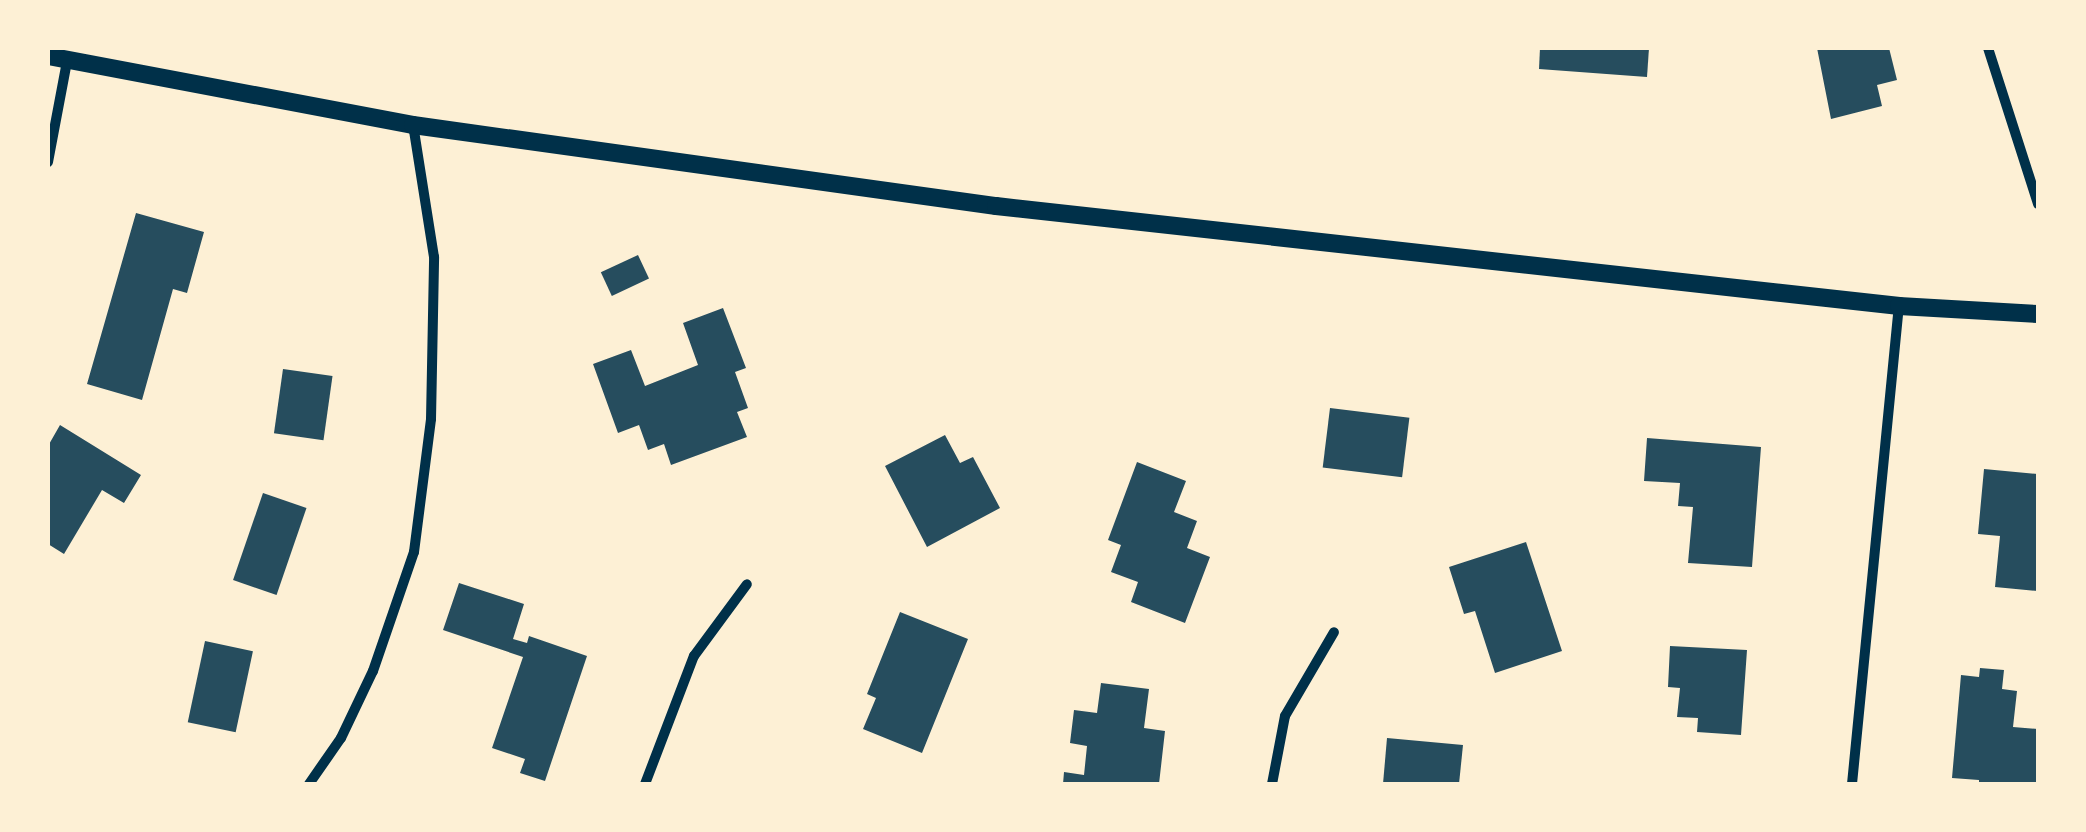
<!DOCTYPE html>
<style>
body{margin:0}
#map{position:relative;width:2086px;height:832px;overflow:hidden;background:#fdf0d5;font-family:Montserrat,sans-serif}
div>[style]{position:absolute}
[style*='--x']{left:calc(var(--x)*1px);top:calc(var(--y)*1px);width:calc(var(--w)*1px);rotate:calc(var(--a)*1deg)}
.building>*{inset:0;background:#264d5e;transform-origin:0 0}
.minor>*{height:10px;margin:-5px;padding:0 5px;transform-origin:5px;border-radius:5px;background:#003049}
.tertiary>*{height:18px;margin:-9px;padding:0 9px;transform-origin:9px;border-radius:9px;background:#003049}
span{translate:-50% -50%;white-space:nowrap;text-align:center;line-height:1.15;-webkit-text-stroke:10px #fdf0d5;paint-order:stroke}
.frame{position:absolute;inset:0;border:50px solid #fdf0d5;pointer-events:none}
</style>
<div id="map">
<div class="building">
<i style="clip-path:polygon(1540px 48px,1649px 48px,1647px 77px,1539px 69px)"></i>
<i style="clip-path:polygon(1817px 48px,1889px 48px,1897px 80px,1877px 85px,1882px 106px,1831px 119px)"></i>
<i style="clip-path:polygon(136px 213px,204px 232px,187px 293px,173px 289px,142px 400px,87px 384px)"></i>
<i style="left:638px;top:255px;width:26px;height:41px;rotate:65deg"></i>
<i style="clip-path:polygon(723px 308px,746px 368px,735px 372px,748px 408px,737px 412px,747px 437px,671px 465px,664px 444px,648px 450px,639px 425px,618px 433px,593px 364px,631px 350px,645px 386px,698px 365px,683px 323px)"></i>
<i style="left:283px;top:369px;width:50px;height:65px;rotate:8deg"></i>
<i style="left:1330px;top:408px;width:80px;height:60px;rotate:7deg"></i>
<i style="clip-path:polygon(60px 425px,141px 475px,124px 503px,102px 490px,64px 554px,48px 544px,48px 446px)"></i>
<i style="clip-path:polygon(945px 435px,960px 463px,973px 457px,1000px 508px,927px 547px,885px 466px)"></i>
<i style="clip-path:polygon(1647px 438px,1761px 447px,1752px 567px,1688px 563px,1693px 507px,1678px 506px,1680px 483px,1644px 481px)"></i>
<i style="clip-path:polygon(1137px 462px,1186px 481px,1174px 512px,1197px 521px,1187px 548px,1210px 557px,1185px 623px,1131px 602px,1138px 582px,1111px 572px,1121px 545px,1108px 540px)"></i>
<i style="clip-path:polygon(1984px 469px,2038px 474px,2038px 591px,1995px 587px,2000px 536px,1978px 534px)"></i>
<i style="left:263px;top:493px;width:46px;height:92px;rotate:19deg"></i>
<i style="clip-path:polygon(1526px 542px,1562px 651px,1495px 673px,1475px 611px,1464px 614px,1449px 567px)"></i>
<i style="clip-path:polygon(459px 583px,524px 604px,513px 639px,527px 643px,529px 636px,587px 656px,545px 781px,520px 773px,525px 759px,492px 748px,523px 657px,443px 630px)"></i>
<i style="clip-path:polygon(900px 612px,968px 639px,922px 753px,863px 729px,876px 698px,867px 694px)"></i>
<i style="left:205px;top:641px;width:49px;height:83px;rotate:12deg"></i>
<i style="clip-path:polygon(1670px 646px,1747px 650px,1741px 735px,1697px 732px,1698px 718px,1677px 717px,1680px 688px,1668px 687px)"></i>
<i style="clip-path:polygon(1980px 668px,2004px 670px,2002px 689px,2017px 691px,2013px 727px,2038px 729px,2038px 784px,1979px 784px,1979px 780px,1952px 778px,1961px 675px,1979px 677px)"></i>
<i style="clip-path:polygon(1101px 683px,1149px 689px,1144px 728px,1165px 731px,1159px 784px,1063px 784px,1064px 772px,1084px 775px,1087px 746px,1070px 743px,1074px 710px,1097px 713px)"></i>
<i style="clip-path:polygon(1387px 738px,1463px 745px,1459px 784px,1383px 784px)"></i>
</div>
<div class="minor">
<i style="--x:1988;--y:48;--w:164;--a:72.2"></i>
<i style="--x:48;--y:162;--w:103;--a:-79.3"></i>
<i style="--x:309;--y:784;--w:56;--a:-55.2"></i>
<i style="--x:341;--y:738;--w:74;--a:-64.5"></i>
<i style="--x:373;--y:671;--w:126;--a:-71"></i>
<i style="--x:414;--y:552;--w:134;--a:-82.7"></i>
<i style="--x:431;--y:419;--w:162;--a:-88.9"></i>
<i style="--x:434;--y:257;--w:134;--a:-99"></i>
<i style="--x:645;--y:784;--w:137;--a:-69.1"></i>
<i style="--x:694;--y:656;--w:89;--a:-53.6"></i>
<i style="--x:1272;--y:784;--w:69;--a:-79.2"></i>
<i style="--x:1285;--y:716;--w:97;--a:-59.7"></i>
<i style="--x:1852;--y:784;--w:480;--a:-84.4"></i>
</div>
<div class="tertiary">
<i style="--x:48;--y:56;--w:371;--a:10.7"></i>
<i style="--x:413;--y:125;--w:589;--a:7.91"></i>
<i style="--x:996;--y:206;--w:909;--a:6.32"></i>
<i style="--x:1899;--y:306;--w:139;--a:3.3"></i>
</div>
<div class="frame"></div>
</div>
